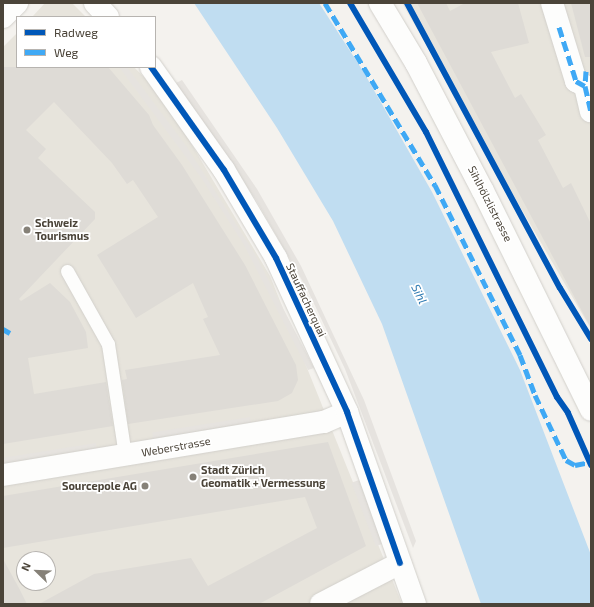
<!DOCTYPE html>
<meta charset="utf-8">
<style>
body{margin:0}
#map{position:relative;width:594px;height:607px;overflow:hidden;background:#f4f2ee;font-family:"Exo 2",sans-serif}
div>[style]{position:absolute}
[style*='--x']{left:calc(var(--x)*1px);top:calc(var(--y)*1px);width:calc(var(--w)*1px);rotate:calc(var(--a)*1deg)}
.residential>*{inset:0;background:#e7e4dc}
.parking>*{inset:0;background:#e6e3df;transform-origin:0 0}
.water>*{inset:0;background:#c0ddf1}
.building>*{inset:0;background:#dedbd6}
.roads{filter:drop-shadow(0 0 1px #d2d0cb) drop-shadow(0 0 1px #d2d0cb)}
.service>*{height:13px;margin:-6.5px;padding:0 6.5px;transform-origin:6.5px;border-radius:6.5px;background:#fdfdfc}
.minor>*{height:22px;margin:-11px;padding:0 11px;transform-origin:11px;border-radius:11px;background:#fdfdfc}
.tertiary>*{height:22px;margin:-11px;padding:0 11px;transform-origin:11px;border-radius:11px;background:#fdfdfc}
.quiet>*{height:5px;margin-top:-2.5px;transform-origin:0;background:repeating-linear-gradient(90deg,#3fa9f5 0 10px,transparent 0 15px)}
.cycleway>*{height:6px;margin:-3px;padding:0 3px;transform-origin:3px;border-radius:3px;background:#0057b8}
.dots>*{width:11px;height:11px;translate:-50% -50%;box-sizing:border-box;border:2px solid #fff;border-radius:50%}
span{translate:-50% -50%;white-space:nowrap;text-align:center;line-height:1.15;-webkit-text-stroke:3.5px #fff;paint-order:stroke}
.street-label{font-size:11px;color:#4b4439}
.poi-label{font-size:11px;color:#4b4439;font-weight:700}
.left{translate:0 -50%;text-align:left}
.right{translate:-100% -50%;text-align:right}
.water-label{font-size:12px;color:#2e7ab2;font-style:italic}
.frame{position:absolute;inset:0;border:4px solid #4b4439;pointer-events:none}
.legend{position:absolute;left:16px;top:16px;width:140px;height:52px;box-sizing:border-box;background:#fff;border:1px solid #b7b4b0;margin:0;padding:5px 7px;list-style:none;font-size:12px;color:#4b4439}
.legend li{display:flex;align-items:center;gap:8px;height:20px}
.legend b{width:20px;border:1px solid #b7b4b0}
.north{position:absolute;left:16px;top:551px;width:40px;height:40px;box-sizing:border-box;background:#fff;border:1px solid #b7b4b0;border-radius:50%;rotate:293deg;font-size:11px;font-weight:700;line-height:16px;text-align:center;color:#4b4439}
.north::after{content:'';display:block;margin:auto;width:14px;height:18px;background:#868178;clip-path:polygon(50% 0,100% 100%,50% 72%,0 100%)}
</style>
<div id="map">
<div class="residential">
<i style="clip-path:polygon(45px 3px,72px 3px,86px 17px,32px 17px)"></i>
<i style="clip-path:polygon(402px 3px,591px 3px,591px 329px)"></i>
<i style="clip-path:polygon(evenodd,17px 33px,17px 67px,134px 67px,164px 98px,270px 276px,402px 604px,3px 604px,3px 47px,17px 33px,24px 559px,48px 559px,48px 583px,24px 583px,24px 559px)"></i>
</div>
<div class="parking">
<i style="clip-path:polygon(119px 67px,127px 67px,187px 147px,255px 254px,314px 368px,308px 370px,244px 245px,200px 176px)"></i>
<i style="clip-path:polygon(182px 80px,257px 189px,301px 266px,364px 400px,416px 541px,413px 548px,345px 369px,307px 289px,256px 200px,176px 83px)"></i>
<i style="left:250px;top:417px;width:6px;height:99px;rotate:81deg"></i>
<i style="left:96px;top:443px;width:6px;height:94px;rotate:81deg"></i>
<i style="left:359px;top:480px;width:68px;height:8px;rotate:69deg"></i>
</div>
<div class="water">
<i style="clip-path:polygon(194px 3px,319px 3px,363px 71px,432px 192px,520px 370px,591px 555px,591px 604px,481px 604px,382px 324px,333px 221px,277px 128px)"></i>
</div>
<div class="building">
<i style="clip-path:polygon(417px 3px,446px 3px,450px 11px,465px 3px,518px 3px,529px 43px,491px 52px,515px 98px,521px 94px,546px 135px,538px 140px,563px 188px,571px 183px,591px 224px,591px 328px)"></i>
<i style="clip-path:polygon(571px 3px,591px 3px,591px 57px,585px 57px)"></i>
<i style="clip-path:polygon(3px 67px,108px 67px,149px 115px,153px 125px,182px 165px,245px 265px,296px 365px,298px 380px,292px 393px,278px 401px,128px 424px,122px 380px,127px 379px,125px 370px,220px 355px,203px 319px,208px 317px,193px 283px,136px 318px,97px 255px,158px 217px,133px 180px,127px 184px,112px 163px,54px 102px,26px 130px,46px 149px,38px 158px,95px 212px,95px 219px,19px 299px,21px 301px,50px 283px,70px 302px,86px 332px,88px 348px,28px 358px,34px 394px,106px 382px,113px 426px,3px 444px)"></i>
<i style="clip-path:polygon(328px 442px,366px 546px,259px 604px,39px 604px,94px 574px,191px 558px,208px 586px,317px 528px,305px 497px,3px 548px,3px 496px)"></i>
<i style="clip-path:polygon(3px 559px,20px 590px,27px 604px,3px 604px)"></i>
</div>
<div class="roads">
<div class="service">
<i style="--x:67;--y:271;--w:84;--a:60.7"></i>
<i style="--x:108;--y:344;--w:112;--a:81.3"></i>
</div>
<div class="minor">
<i style="--x:552;--y:3;--w:82;--a:72.9"></i>
<i style="--x:576;--y:81;--w:10;--a:29"></i>
<i style="--x:585;--y:86;--w:26;--a:77"></i>
<i style="--x:3;--y:17;--w:20;--a:-45"></i>
<i style="--x:3;--y:475;--w:325;--a:-9.4"></i>
<i style="--x:324;--y:422;--w:25;--a:-23"></i>
<i style="--x:321;--y:604;--w:89;--a:-27.4"></i>
</div>
<div class="tertiary">
<i style="--x:95;--y:3;--w:19;--a:47"></i>
<i style="--x:380;--y:3;--w:70;--a:59"></i>
<i style="--x:416;--y:63;--w:144;--a:62.4"></i>
<i style="--x:483;--y:191;--w:244;--a:63.7"></i>
<i style="--x:151;--y:67;--w:126;--a:54.7"></i>
<i style="--x:224;--y:170;--w:102;--a:59.4"></i>
<i style="--x:276;--y:258;--w:170;--a:65.2"></i>
<i style="--x:347;--y:412;--w:204;--a:70.5"></i>
</div>
</div>
<div class="quiet">
<i style="--x:325;--y:3;--w:213;--a:58.9"></i>
<i style="--x:435;--y:185;--w:190;--a:63.4"></i>
<i style="--x:520;--y:355;--w:43;--a:69.4"></i>
<i style="--x:535;--y:395;--w:72;--a:64.5"></i>
<i style="--x:566;--y:460;--w:10;--a:29"></i>
<i style="--x:575;--y:465;--w:15;--a:-11"></i>
<i style="--x:559;--y:27;--w:57;--a:72.5"></i>
<i style="--x:576;--y:81;--w:10;--a:29"></i>
<i style="--x:586;--y:71;--w:15;--a:94"></i>
<i style="--x:585;--y:86;--w:26;--a:77"></i>
<i style="--x:3;--y:329;--w:8;--a:30"></i>
</div>
<div class="cycleway">
<i style="--x:350;--y:3;--w:150;--a:59.5"></i>
<i style="--x:426;--y:132;--w:296;--a:63.7"></i>
<i style="--x:557;--y:397;--w:19;--a:55"></i>
<i style="--x:568;--y:413;--w:57;--a:66.1"></i>
<i style="--x:407;--y:3;--w:323;--a:61.8"></i>
<i style="--x:560;--y:288;--w:60;--a:58.7"></i>
<i style="--x:151;--y:67;--w:126;--a:54.7"></i>
<i style="--x:224;--y:170;--w:102;--a:59.4"></i>
<i style="--x:276;--y:258;--w:170;--a:65.2"></i>
<i style="--x:347;--y:412;--w:160;--a:70.7"></i>
</div>
<div class="dots">
<i style="left:27px;top:230px;background:#868178"></i>
<i style="left:193px;top:477px;background:#868178"></i>
<i style="left:145px;top:486px;background:#868178"></i>
</div>
<div class="street-label">
<span style="left:490px;top:204px;rotate:63deg">Sihlhölzlistrasse</span>
<span style="left:306px;top:300px;rotate:65deg">Stauffacherquai</span>
<span style="left:176px;top:447px;rotate:-10deg">Weberstrasse</span>
</div>
<div class="poi-label">
<span class="left" style="left:35px;top:230px">Schweiz<br>Tourismus</span>
<span class="left" style="left:201px;top:477px">Stadt Zürich<br>Geomatik + Vermessung</span>
<span class="right" style="left:137px;top:486px">Sourcepole AG</span>
</div>
<div class="water-label">
<span style="left:419px;top:294px;rotate:64deg">Sihl</span>
</div>
<div class="frame"></div>
<ul class="legend">
<li><b style="height:5px;background:#0057b8"></b>Radweg</li>
<li><b style="height:5px;background:#3fa9f5"></b>Weg</li>
</ul>
<div class="north">N</div>
</div>
